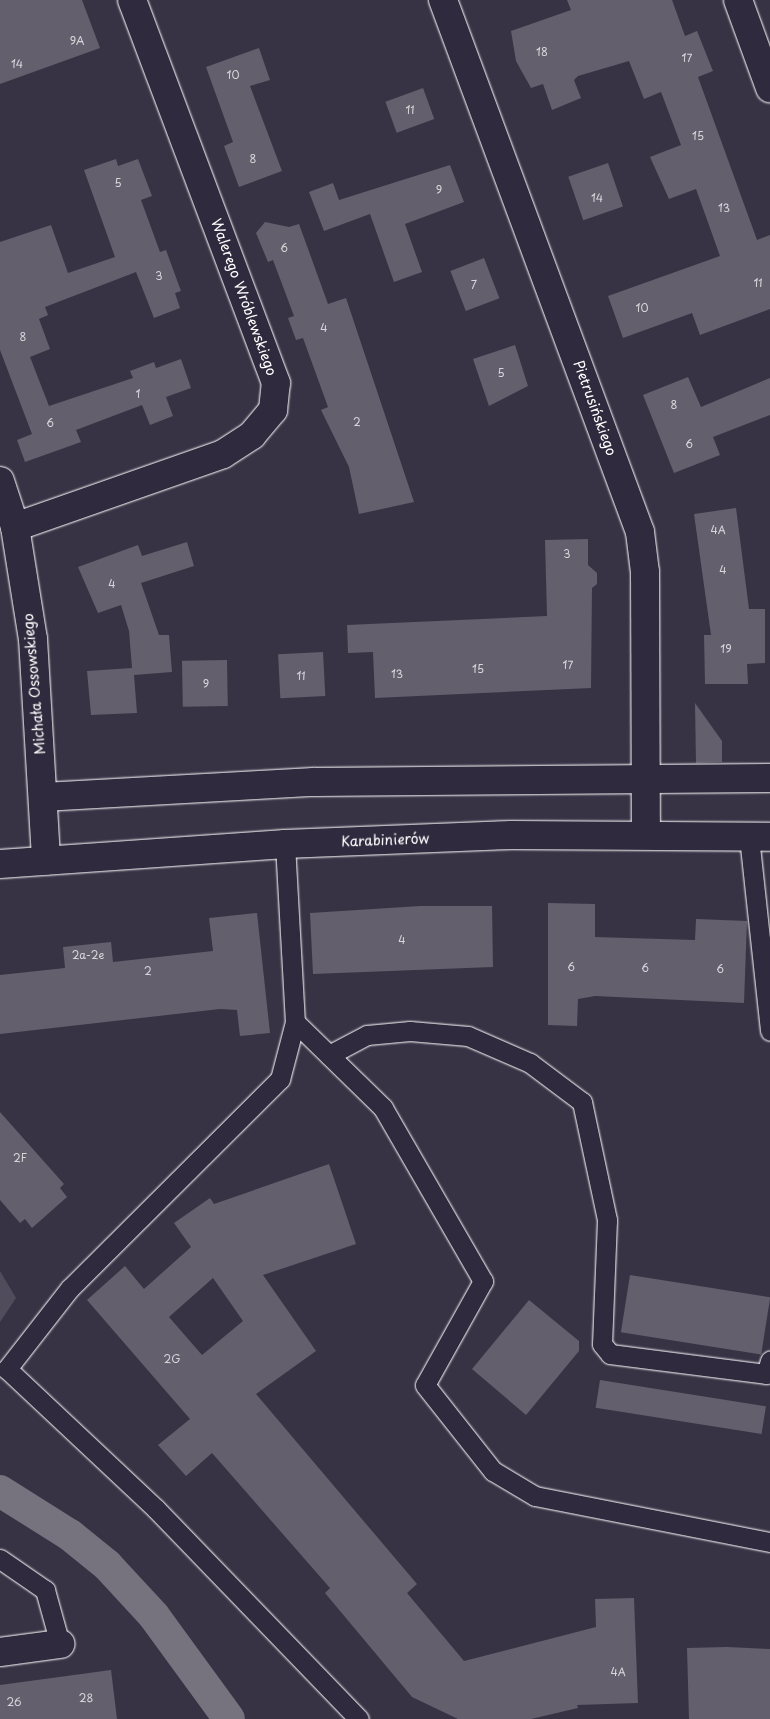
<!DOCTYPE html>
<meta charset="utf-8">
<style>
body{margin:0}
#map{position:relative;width:770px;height:1719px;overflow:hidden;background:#373345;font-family:"Playpen Sans",sans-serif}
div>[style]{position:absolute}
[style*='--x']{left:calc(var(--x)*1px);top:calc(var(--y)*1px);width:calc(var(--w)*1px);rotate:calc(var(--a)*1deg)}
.green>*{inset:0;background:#514c5c}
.canal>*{height:32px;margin:-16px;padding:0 16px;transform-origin:16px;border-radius:16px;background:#76737f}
.building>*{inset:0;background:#635f6d;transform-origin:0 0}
.roads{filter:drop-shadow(0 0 1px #fff) drop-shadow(0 0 1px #fff)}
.service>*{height:19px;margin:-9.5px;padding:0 9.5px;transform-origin:9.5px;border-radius:9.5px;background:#2f2a3d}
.minor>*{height:28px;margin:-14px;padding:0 14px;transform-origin:14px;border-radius:14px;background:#2f2a3d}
.secondary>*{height:28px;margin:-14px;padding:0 14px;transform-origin:14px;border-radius:14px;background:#2f2a3d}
span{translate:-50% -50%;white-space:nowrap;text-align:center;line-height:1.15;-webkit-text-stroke:4.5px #2f2a3d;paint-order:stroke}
.number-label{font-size:11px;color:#d8d7da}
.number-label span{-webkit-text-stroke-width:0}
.street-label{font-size:14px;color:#fff}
</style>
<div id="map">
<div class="green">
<i style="clip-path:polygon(0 1271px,16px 1298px,0 1322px)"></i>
</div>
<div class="canal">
<i style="--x:0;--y:1491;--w:83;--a:32.2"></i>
<i style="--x:70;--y:1535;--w:48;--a:39"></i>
<i style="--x:107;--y:1565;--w:69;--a:47.3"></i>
<i style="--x:154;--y:1616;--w:127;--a:53.9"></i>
</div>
<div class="building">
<i style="clip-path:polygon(0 0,82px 0,100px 48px,0 84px)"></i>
<i style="clip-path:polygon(567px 0,672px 0,685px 36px,697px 31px,713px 71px,698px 77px,757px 240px,770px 235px,770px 309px,700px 335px,692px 313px,623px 338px,608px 296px,720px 256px,696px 189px,669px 199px,650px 157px,681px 145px,661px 92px,644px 99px,629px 61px,578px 76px,574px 80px,581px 98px,552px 110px,543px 84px,531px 88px,516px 61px,511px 31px,571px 10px)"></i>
<i style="clip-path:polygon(259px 48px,270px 80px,250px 86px,282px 171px,239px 187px,224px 146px,233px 142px,206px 67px)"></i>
<i style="left:423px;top:88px;width:33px;height:40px;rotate:70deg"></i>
<i style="clip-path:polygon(116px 159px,118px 166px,138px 159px,152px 196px,141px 200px,160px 252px,166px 250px,181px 291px,175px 293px,180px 308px,154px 318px,136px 272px,45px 307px,48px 315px,39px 319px,50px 349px,30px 357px,49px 406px,133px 378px,130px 371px,154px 362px,156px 368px,181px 359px,191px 388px,166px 397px,173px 416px,150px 425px,142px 405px,76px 430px,81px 442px,25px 462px,17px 440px,32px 434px,0 350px,0 242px,51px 225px,68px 273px,115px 257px,84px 170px)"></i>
<i style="left:608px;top:163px;width:46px;height:42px;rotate:71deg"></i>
<i style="clip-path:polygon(450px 165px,464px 202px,405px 224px,422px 272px,394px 282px,370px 214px,324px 231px,309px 192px,333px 183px,339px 200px)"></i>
<i style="clip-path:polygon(265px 222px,289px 227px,299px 224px,328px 304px,346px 298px,414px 502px,359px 514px,349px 467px,321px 410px,328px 407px,303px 338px,296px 340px,288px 318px,294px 316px,273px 260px,268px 262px,256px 233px)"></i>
<i style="left:484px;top:258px;width:43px;height:36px;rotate:69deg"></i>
<i style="clip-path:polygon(515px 345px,528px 386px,489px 406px,473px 359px)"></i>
<i style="clip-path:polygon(688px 377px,701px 407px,770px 378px,770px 415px,713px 437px,720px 455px,674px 473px,643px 395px)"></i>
<i style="clip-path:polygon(736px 508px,749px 609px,765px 609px,765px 663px,747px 664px,748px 684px,705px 684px,704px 635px,711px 635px,694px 514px)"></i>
<i style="clip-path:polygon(588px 539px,588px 565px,597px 573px,597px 584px,592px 588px,591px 688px,375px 698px,373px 652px,348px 653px,347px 625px,547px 616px,545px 540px)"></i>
<i style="clip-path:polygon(187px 542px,194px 566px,141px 583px,159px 635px,169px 635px,172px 672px,134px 675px,137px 713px,91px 715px,87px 671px,132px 668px,129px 631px,121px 605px,98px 613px,78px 567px,138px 545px,142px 556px)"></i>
<i style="left:323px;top:652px;width:44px;height:45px;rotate:87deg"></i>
<i style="left:227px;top:660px;width:46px;height:45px;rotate:89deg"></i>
<i style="clip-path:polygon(695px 703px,722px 741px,722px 762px,696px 763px)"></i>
<i style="clip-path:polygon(548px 903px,595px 904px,595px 937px,695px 940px,696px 919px,747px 921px,744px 1003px,595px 996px,578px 999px,577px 1026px,548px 1025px)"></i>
<i style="clip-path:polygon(420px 906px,492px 906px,493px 967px,313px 974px,310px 913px)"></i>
<i style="clip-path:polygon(257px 913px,270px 1033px,240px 1036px,237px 1010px,220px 1009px,0 1034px,0 975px,65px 968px,63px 947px,111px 942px,113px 962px,213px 951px,209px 918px)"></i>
<i style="clip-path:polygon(0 1112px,64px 1184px,60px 1188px,67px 1197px,32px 1228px,25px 1219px,20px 1223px,0 1200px)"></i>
<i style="clip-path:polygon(evenodd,329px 1164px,356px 1244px,263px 1275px,316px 1351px,256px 1394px,417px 1584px,407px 1593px,464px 1661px,596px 1627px,595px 1599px,634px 1598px,638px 1703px,577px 1705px,578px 1708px,531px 1719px,458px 1719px,412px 1697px,325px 1593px,330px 1588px,212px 1453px,186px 1476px,158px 1445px,190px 1419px,87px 1300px,125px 1266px,144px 1289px,191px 1247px,174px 1223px,210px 1198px,214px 1204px,329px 1164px,213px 1278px,243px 1321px,202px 1355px,169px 1317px,213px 1278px)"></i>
<i style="left:630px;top:1275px;width:142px;height:58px;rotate:9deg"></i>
<i style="clip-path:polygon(529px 1300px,579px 1341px,579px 1351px,526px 1415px,472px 1369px)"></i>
<i style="left:600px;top:1380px;width:168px;height:28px;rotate:9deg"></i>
<i style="clip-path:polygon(727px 1647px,770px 1649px,770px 1719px,689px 1719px,687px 1648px)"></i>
<i style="clip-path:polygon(111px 1670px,117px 1719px,0 1719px,0 1685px)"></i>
</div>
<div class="roads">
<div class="service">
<i style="--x:749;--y:837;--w:195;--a:83.8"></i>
<i style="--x:285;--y:844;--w:178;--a:86.8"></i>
<i style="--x:295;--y:1022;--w:59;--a:104.7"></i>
<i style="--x:280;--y:1079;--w:296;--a:135.1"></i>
<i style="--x:70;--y:1288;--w:103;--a:127.9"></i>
<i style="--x:7;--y:1369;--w:204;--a:43.2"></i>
<i style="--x:156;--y:1509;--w:292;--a:46"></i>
<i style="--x:295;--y:1022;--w:123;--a:44.3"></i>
<i style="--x:383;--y:1108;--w:200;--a:60"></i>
<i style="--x:483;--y:1281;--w:119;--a:119.1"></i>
<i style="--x:425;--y:1385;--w:110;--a:51.7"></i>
<i style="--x:493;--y:1471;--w:49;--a:30.8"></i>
<i style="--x:535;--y:1496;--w:239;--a:11.1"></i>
<i style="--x:329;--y:1055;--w:43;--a:-27.8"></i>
<i style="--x:367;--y:1035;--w:43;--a:-5.3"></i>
<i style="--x:410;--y:1031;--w:58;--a:4.9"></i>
<i style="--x:468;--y:1036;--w:68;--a:23.5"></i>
<i style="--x:530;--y:1063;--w:65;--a:36.9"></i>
<i style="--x:582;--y:1102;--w:121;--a:78"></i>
<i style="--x:607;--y:1220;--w:124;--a:92.3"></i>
<i style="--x:602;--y:1344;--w:13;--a:51"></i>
<i style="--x:610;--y:1354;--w:157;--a:7.3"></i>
<i style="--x:766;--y:1374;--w:14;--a:-73"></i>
<i style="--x:0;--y:1559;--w:55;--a:34.6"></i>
<i style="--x:45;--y:1590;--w:56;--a:74.5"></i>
</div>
<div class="minor">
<i style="--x:443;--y:0;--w:567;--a:69.68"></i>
<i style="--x:640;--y:532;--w:40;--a:82.9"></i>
<i style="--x:645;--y:572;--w:263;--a:89.8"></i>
<i style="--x:738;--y:0;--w:94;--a:70"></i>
<i style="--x:0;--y:481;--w:48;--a:71.9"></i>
<i style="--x:15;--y:527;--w:113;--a:80.9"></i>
<i style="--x:33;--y:639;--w:222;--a:86.6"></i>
<i style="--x:15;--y:527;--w:220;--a:-19.3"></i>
<i style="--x:223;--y:454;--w:35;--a:-33"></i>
<i style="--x:252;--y:435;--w:33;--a:-50"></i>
<i style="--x:273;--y:410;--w:27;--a:-84"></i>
<i style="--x:276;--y:383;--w:409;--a:-110.6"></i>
<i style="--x:43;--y:797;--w:271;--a:-3.2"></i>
<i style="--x:314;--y:782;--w:456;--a:-0.5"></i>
<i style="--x:0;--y:1652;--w:61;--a:-7.6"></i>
</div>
<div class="secondary">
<i style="--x:0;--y:864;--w:286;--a:-4"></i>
<i style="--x:285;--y:844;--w:227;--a:-2.3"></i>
<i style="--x:512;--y:835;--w:258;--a:0.4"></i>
</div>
</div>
<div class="number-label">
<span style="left:77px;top:41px">9A</span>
<span style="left:542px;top:52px">18</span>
<span style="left:687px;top:58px">17</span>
<span style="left:17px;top:64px">14</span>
<span style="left:233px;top:75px">10</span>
<span style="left:410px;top:110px">11</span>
<span style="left:698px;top:136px">15</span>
<span style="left:253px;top:159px">8</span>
<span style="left:118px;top:183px">5</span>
<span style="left:439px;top:190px">9</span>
<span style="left:597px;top:198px">14</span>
<span style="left:724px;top:208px">13</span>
<span style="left:284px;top:248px">6</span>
<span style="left:159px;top:276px">3</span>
<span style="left:758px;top:283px">11</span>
<span style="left:474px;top:285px">7</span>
<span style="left:642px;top:308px">10</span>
<span style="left:324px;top:328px">4</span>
<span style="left:23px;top:337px">8</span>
<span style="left:501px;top:373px">5</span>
<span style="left:138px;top:394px">1</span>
<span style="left:674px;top:405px">8</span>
<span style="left:357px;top:422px">2</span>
<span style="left:50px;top:423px">6</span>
<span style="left:689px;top:444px">6</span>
<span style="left:718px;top:530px">4A</span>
<span style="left:567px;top:554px">3</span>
<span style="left:723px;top:570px">4</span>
<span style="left:112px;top:584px">4</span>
<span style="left:726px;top:649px">19</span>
<span style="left:568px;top:665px">17</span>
<span style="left:478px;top:669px">15</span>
<span style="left:397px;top:674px">13</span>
<span style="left:301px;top:676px">11</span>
<span style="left:206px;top:684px">9</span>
<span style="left:402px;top:940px">4</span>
<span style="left:88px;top:955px">2a-2e</span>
<span style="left:571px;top:967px">6</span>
<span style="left:645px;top:968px">6</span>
<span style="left:720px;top:969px">6</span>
<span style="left:148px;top:971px">2</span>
<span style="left:20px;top:1158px">2F</span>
<span style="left:172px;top:1359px">2G</span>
<span style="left:618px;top:1672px">4A</span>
<span style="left:86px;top:1698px">28</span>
<span style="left:14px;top:1702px">26</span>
</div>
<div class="street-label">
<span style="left:244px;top:297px;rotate:70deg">Walerego Wróblewskiego</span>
<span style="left:595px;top:408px;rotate:70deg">Pietrusińskiego</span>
<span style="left:34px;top:684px;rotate:-95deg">Michała Ossowskiego</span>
<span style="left:385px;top:840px;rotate:-2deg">Karabinierów</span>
</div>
</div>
